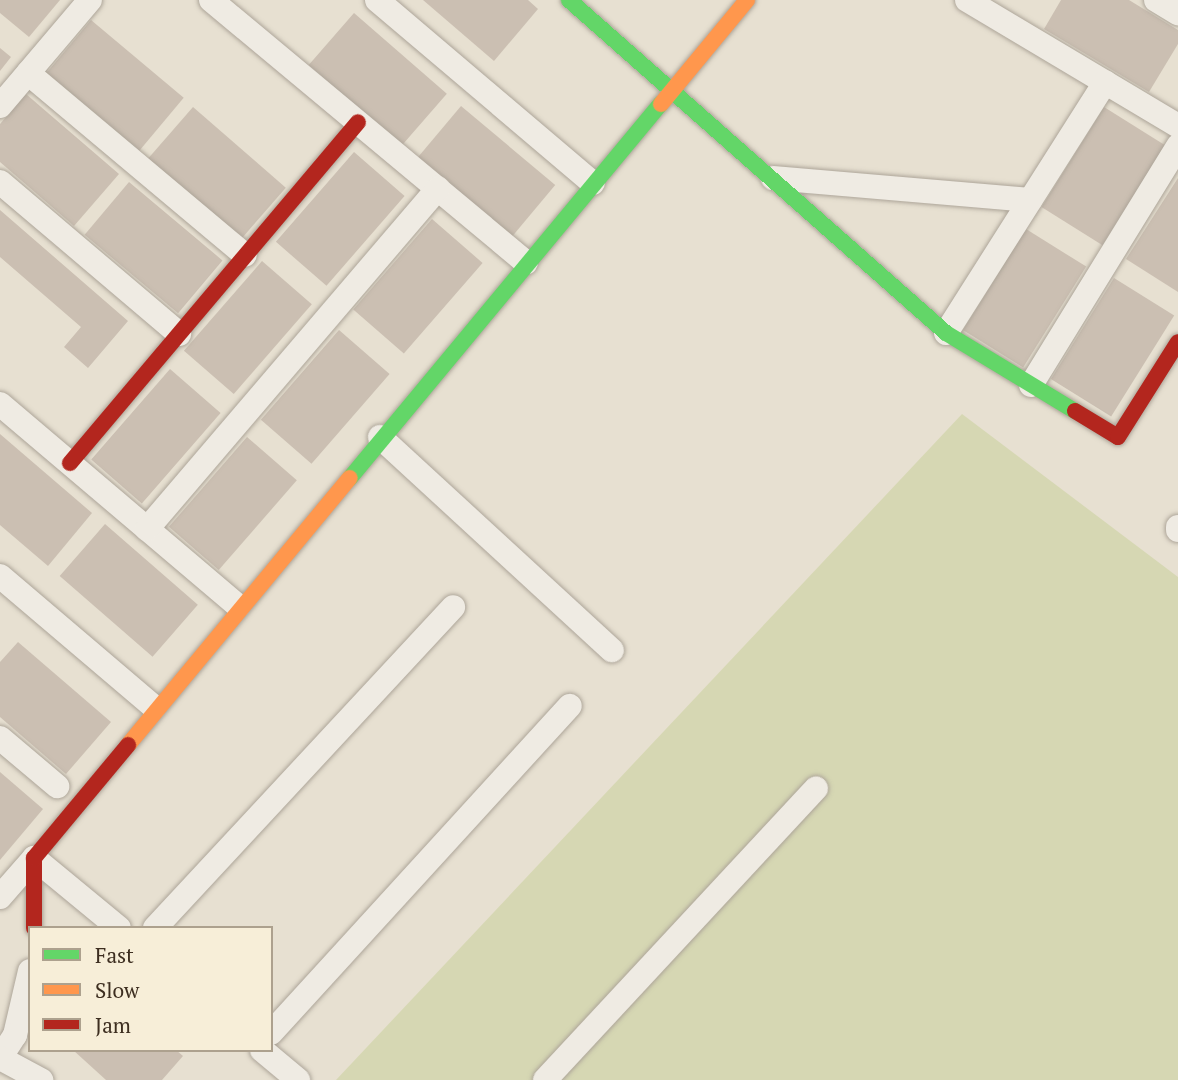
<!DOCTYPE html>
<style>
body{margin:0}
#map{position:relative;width:1178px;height:1080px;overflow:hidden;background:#e7e0d1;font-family:"PT Serif",serif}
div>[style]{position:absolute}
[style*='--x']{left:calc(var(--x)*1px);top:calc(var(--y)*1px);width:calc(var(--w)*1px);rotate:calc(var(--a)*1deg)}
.green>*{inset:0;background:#d6d7b3}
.building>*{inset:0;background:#cbbfb2;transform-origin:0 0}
.roads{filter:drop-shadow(0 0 2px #ada599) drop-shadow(0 0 2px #ada599)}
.street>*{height:24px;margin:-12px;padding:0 12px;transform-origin:12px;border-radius:12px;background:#efebe3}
.fast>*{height:16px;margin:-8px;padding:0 8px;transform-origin:8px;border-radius:8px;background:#63d668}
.slow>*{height:16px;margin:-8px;padding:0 8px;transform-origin:8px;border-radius:8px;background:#ff974d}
.jam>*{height:16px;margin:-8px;padding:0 8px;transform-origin:8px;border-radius:8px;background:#b3261e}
span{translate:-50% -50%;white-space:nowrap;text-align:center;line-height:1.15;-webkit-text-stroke:5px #f7eed8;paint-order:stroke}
.legend{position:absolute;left:28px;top:926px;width:245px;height:126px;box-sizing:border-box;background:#f7eed8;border:2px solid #ada18e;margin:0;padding:9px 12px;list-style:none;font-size:21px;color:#3d2e20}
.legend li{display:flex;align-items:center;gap:14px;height:35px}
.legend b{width:35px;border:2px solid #ada18e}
</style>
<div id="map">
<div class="green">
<i style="clip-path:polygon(962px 414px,1178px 577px,1178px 1080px,336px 1080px)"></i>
</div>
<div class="building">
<i style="clip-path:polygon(0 0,60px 0,29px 37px,0 13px)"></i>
<i style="clip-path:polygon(423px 0,528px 0,538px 9px,494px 61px)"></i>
<i style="clip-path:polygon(1061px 0,1129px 0,1178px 30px,1178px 44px,1149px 92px,1044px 29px)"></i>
<i style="left:354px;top:13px;width:123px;height:69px;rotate:41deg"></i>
<i style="left:91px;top:20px;width:121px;height:69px;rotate:40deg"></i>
<i style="clip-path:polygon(0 48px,11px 57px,0 71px)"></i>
<i style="clip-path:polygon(26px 94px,119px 174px,74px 226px,0 162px,0 124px)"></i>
<i style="left:461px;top:106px;width:123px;height:68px;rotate:40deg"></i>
<i style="left:193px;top:107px;width:123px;height:69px;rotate:41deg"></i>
<i style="left:1104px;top:107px;width:72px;height:118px;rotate:32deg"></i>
<i style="left:354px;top:152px;width:67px;height:119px;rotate:41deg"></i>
<i style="clip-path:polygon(1178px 178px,1178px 292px,1126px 259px)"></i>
<i style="left:129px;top:182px;width:122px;height:69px;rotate:40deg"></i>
<i style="clip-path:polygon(0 210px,128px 321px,88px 368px,64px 347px,81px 327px,0 257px)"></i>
<i style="left:432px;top:219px;width:67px;height:120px;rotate:41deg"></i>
<i style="left:1026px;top:229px;width:71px;height:119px;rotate:32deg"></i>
<i style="left:262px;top:261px;width:66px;height:119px;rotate:41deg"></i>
<i style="left:1114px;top:278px;width:71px;height:119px;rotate:32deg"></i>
<i style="left:339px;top:330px;width:67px;height:119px;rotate:41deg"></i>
<i style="left:170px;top:369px;width:67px;height:120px;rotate:41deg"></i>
<i style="clip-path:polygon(0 434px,92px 513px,48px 566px,0 525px)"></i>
<i style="left:247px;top:437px;width:66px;height:119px;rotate:41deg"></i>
<i style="left:105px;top:524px;width:123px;height:69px;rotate:41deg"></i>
<i style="clip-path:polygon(18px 642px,111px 722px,66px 774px,0 717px,0 662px)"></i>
<i style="clip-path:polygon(0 772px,43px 809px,0 860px)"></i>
<i style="clip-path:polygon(73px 1050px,176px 1050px,183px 1056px,162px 1080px,106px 1080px)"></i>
</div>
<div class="roads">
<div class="street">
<i style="--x:211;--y:0;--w:410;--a:39.8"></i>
<i style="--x:377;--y:0;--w:283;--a:40.3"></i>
<i style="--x:967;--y:0;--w:246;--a:30.8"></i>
<i style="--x:1156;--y:0;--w:26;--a:31"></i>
<i style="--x:28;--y:73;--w:283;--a:40"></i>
<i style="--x:0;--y:106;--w:139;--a:-49.7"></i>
<i style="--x:773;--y:178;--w:258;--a:4.9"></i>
<i style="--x:0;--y:182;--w:235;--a:40.3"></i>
<i style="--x:946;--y:333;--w:297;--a:-57.6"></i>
<i style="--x:1031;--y:385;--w:281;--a:-58.4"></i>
<i style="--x:0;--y:404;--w:312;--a:40.3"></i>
<i style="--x:380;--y:437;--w:315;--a:42.6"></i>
<i style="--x:1178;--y:527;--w:3;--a:90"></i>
<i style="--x:147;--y:529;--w:448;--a:-49.5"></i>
<i style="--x:0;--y:576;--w:202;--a:40.4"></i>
<i style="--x:0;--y:738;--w:75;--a:40.1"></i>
<i style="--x:0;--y:897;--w:52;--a:-48.9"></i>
<i style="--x:34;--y:858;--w:110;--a:39.5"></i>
<i style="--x:155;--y:928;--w:438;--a:-47.1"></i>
<i style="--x:30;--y:971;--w:66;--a:103.2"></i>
<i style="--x:15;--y:1035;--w:27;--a:123"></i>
<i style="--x:0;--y:1058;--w:47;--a:28.2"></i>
<i style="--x:271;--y:1033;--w:443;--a:-47.6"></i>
<i style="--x:262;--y:1050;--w:47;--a:39.8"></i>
<i style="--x:545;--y:1080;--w:398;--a:-47.1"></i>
</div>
<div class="fast">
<i style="--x:569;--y:0;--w:503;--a:41.45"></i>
<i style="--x:946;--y:333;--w:151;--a:31.2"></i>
<i style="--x:350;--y:478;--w:486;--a:-50.3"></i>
</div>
<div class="slow">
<i style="--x:661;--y:104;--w:135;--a:-50.4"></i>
<i style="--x:128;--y:745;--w:347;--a:-50.3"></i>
</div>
<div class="jam">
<i style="--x:1075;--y:411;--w:50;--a:31.2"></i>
<i style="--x:1118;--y:437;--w:112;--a:-57.7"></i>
<i style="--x:70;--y:463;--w:446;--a:-49.8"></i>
<i style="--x:34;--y:928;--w:70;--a:-90"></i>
<i style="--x:34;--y:858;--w:147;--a:-50.2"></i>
</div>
</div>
<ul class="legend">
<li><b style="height:9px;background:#63d668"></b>Fast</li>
<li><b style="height:9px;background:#ff974d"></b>Slow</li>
<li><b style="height:9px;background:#b3261e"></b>Jam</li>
</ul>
</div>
